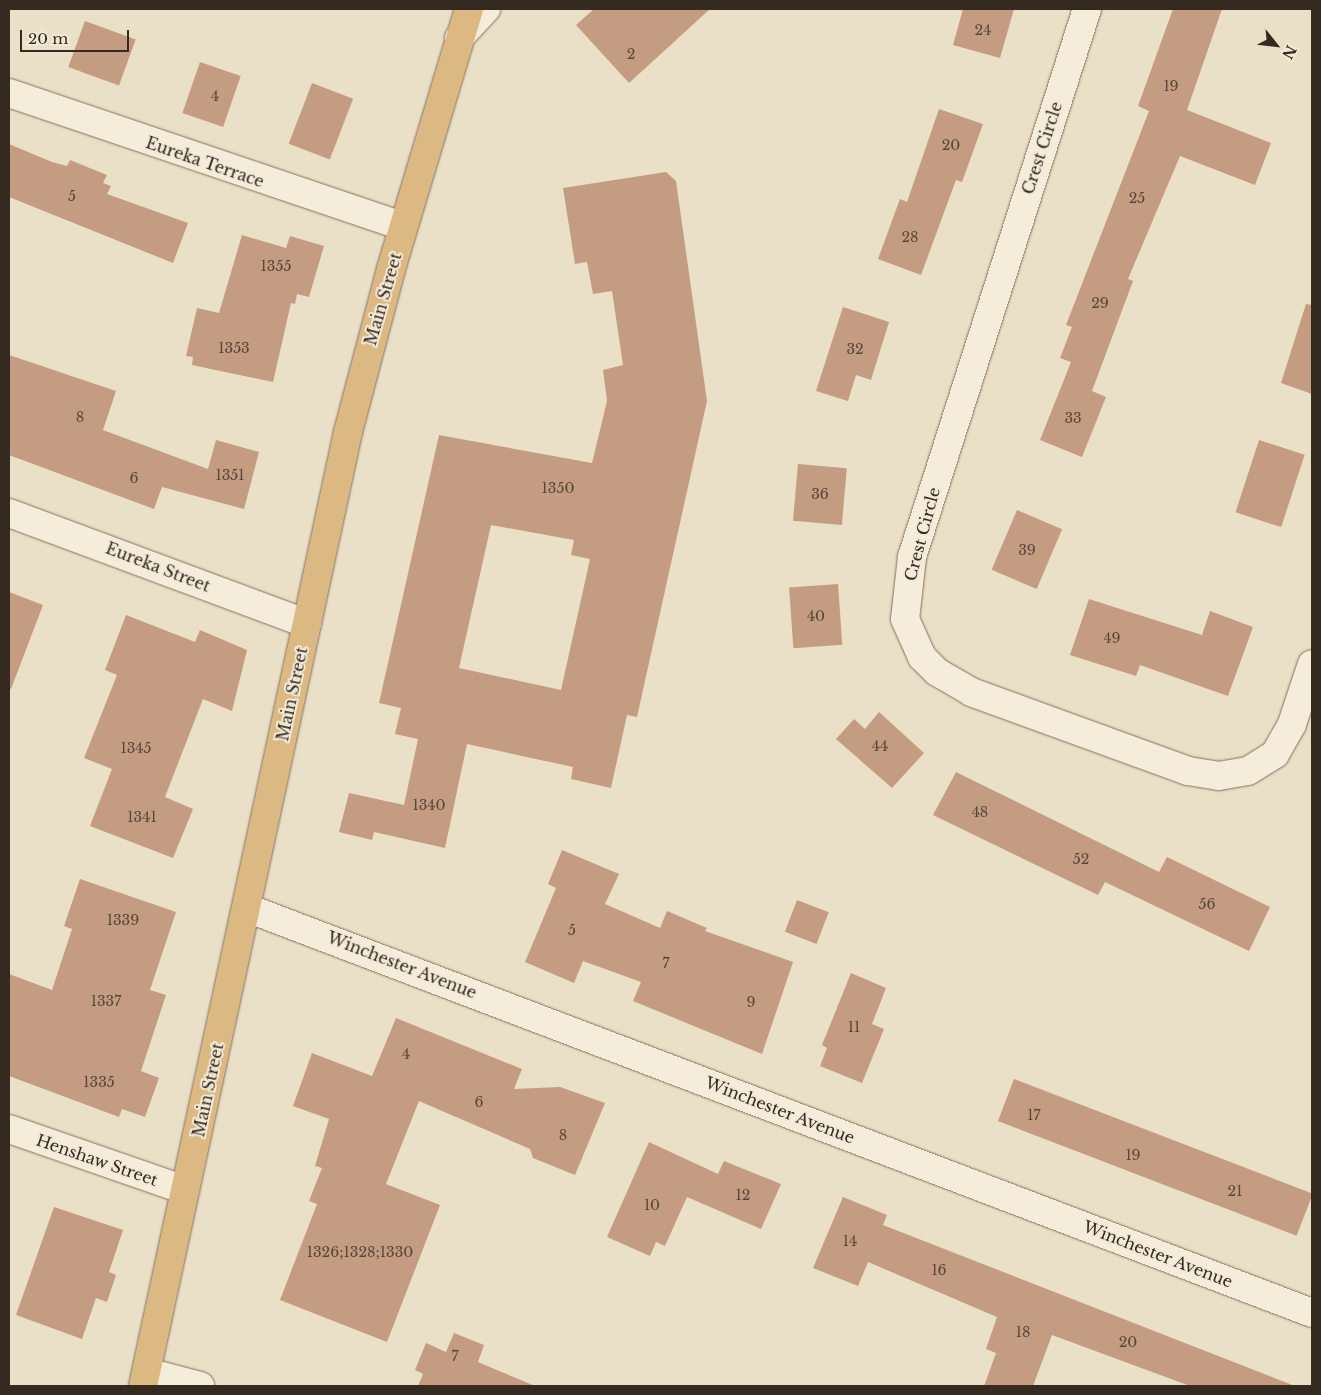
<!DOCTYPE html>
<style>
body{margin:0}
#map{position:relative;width:1321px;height:1395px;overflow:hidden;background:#eadfc7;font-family:"Libre Baskerville",serif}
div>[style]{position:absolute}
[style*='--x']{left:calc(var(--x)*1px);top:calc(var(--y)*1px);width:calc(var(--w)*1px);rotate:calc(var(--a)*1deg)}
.building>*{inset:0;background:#c49c81;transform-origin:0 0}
.roads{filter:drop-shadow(0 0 1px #83725e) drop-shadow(0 0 1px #83725e)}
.minor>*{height:28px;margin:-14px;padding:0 14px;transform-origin:14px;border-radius:14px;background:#f5edda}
.tertiary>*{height:28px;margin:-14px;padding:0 14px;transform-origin:14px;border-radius:14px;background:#f5edda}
.trunk>*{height:28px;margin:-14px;padding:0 14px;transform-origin:14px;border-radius:14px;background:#dcb882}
span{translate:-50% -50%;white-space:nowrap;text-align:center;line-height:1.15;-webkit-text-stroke:4px #f2ead6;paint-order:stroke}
.number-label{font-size:14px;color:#594638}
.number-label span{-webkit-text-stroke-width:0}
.street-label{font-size:16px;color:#352a20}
.frame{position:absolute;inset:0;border:10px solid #352a20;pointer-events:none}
.north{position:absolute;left:1251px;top:20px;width:50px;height:50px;-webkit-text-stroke:4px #f2ead6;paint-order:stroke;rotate:119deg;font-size:14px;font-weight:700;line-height:20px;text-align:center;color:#352a20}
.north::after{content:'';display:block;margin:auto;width:18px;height:22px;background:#352a20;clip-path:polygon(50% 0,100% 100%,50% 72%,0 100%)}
.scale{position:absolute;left:20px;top:30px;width:109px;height:22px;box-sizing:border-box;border:2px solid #352a20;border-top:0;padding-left:6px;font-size:15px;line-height:18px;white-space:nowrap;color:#352a20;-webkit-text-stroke:4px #f2ead6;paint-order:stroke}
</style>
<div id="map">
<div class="building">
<i style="clip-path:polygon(594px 9px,710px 9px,629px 83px,576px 25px)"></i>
<i style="clip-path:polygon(963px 9px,1014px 9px,1000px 58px,953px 45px)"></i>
<i style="clip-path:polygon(1173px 9px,1222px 9px,1187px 110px,1271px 143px,1255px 185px,1180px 156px,1128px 279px,1133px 281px,1092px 391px,1106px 397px,1082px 457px,1040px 440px,1071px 362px,1060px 358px,1072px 327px,1066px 325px,1149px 111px,1138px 106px)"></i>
<i style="left:85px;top:21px;width:54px;height:49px;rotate:20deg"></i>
<i style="left:200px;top:62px;width:43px;height:54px;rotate:19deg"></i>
<i style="left:312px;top:83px;width:44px;height:65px;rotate:21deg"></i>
<i style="clip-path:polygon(939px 109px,983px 124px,962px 182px,956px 180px,921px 275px,878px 259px,900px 199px,907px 202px)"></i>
<i style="clip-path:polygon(9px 144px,52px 162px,67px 166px,70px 160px,107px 175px,103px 183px,111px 186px,107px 194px,188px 223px,173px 263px,9px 197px)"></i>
<i style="clip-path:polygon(evenodd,666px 172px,676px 181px,707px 401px,637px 717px,627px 715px,611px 788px,571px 779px,573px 767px,467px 744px,445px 848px,374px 832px,372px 840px,339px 832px,349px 793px,404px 805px,418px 739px,395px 734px,401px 708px,379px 703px,439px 435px,592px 463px,607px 401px,603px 370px,623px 365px,612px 291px,593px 294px,587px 262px,575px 264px,563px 188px,666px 172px,491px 525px,574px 540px,571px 555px,590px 559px,561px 690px,459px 668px,491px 525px)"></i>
<i style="clip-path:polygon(242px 235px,286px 248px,290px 236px,324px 246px,309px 297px,297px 294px,295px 304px,291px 303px,273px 382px,192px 365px,193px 357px,186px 356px,197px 308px,219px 313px)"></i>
<i style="clip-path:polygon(1306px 304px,1312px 305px,1312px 394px,1281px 383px)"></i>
<i style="clip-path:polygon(843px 307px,889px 322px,871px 380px,856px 375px,848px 401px,816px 391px)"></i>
<i style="clip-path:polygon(9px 355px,116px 391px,103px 430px,208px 469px,216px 440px,259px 452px,244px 509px,162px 487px,154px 509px,9px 455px)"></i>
<i style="left:1259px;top:440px;width:48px;height:76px;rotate:18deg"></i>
<i style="left:798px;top:464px;width:49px;height:57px;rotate:5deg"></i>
<i style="left:1017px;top:510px;width:49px;height:65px;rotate:23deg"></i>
<i style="left:838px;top:584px;width:61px;height:49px;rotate:86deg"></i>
<i style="clip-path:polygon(9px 592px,43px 605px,11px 689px,9px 688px)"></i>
<i style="clip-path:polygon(1089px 599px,1202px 635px,1210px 611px,1253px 627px,1228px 696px,1140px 665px,1136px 676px,1070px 655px)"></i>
<i style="clip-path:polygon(126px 615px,195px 642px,200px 630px,247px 650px,232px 711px,203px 699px,165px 797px,193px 809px,173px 858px,90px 826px,112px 769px,84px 758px,117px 675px,105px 670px)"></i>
<i style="clip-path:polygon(879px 712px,924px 753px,892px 788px,836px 739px,854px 719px,865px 729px)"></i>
<i style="clip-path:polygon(956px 772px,1159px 872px,1167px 857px,1270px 907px,1249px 951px,1105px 882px,1098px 895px,933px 815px)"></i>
<i style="clip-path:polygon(562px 850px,619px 874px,605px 904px,660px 928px,667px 911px,707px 928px,705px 931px,793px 962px,762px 1054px,633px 1001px,641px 982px,583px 961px,574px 983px,525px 962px,556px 888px,548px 884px)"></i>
<i style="clip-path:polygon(80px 879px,176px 912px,150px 990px,166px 995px,141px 1071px,159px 1078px,145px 1117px,122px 1109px,119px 1117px,9px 1076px,9px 974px,52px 990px,72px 929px,64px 926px)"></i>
<i style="left:797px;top:900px;width:34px;height:34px;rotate:21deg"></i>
<i style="clip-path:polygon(851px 973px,886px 988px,872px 1024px,884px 1029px,862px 1083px,820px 1066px,827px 1048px,822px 1045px)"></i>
<i style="clip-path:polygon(396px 1018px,522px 1069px,514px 1089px,560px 1087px,605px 1103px,575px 1175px,533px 1158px,530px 1149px,419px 1101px,386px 1184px,440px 1205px,387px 1342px,280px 1300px,317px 1204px,309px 1201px,322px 1168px,315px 1166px,329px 1119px,293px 1106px,312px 1053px,372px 1076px)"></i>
<i style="left:1014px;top:1079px;width:320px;height:45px;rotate:21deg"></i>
<i style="clip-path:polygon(649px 1142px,718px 1174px,724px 1161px,781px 1184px,761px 1229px,687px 1197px,665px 1246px,656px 1242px,650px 1256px,607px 1237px)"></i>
<i style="clip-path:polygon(843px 1197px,887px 1215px,883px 1225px,1295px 1386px,1190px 1386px,1052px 1335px,1033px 1386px,984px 1386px,996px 1353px,986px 1349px,997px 1317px,868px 1262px,858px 1286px,813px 1268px)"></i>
<i style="clip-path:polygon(54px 1207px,123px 1230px,109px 1272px,116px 1275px,107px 1302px,96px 1298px,82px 1339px,16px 1315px)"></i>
<i style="clip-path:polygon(454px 1333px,484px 1345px,478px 1362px,535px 1386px,418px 1386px,423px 1374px,415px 1370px,426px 1343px,446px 1352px)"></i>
</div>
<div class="roads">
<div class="minor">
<i style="--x:1087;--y:9;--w:575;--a:107.71"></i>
<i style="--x:912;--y:557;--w:62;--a:96.4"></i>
<i style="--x:905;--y:619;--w:42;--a:65.9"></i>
<i style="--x:922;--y:657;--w:21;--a:45"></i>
<i style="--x:937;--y:672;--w:39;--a:30"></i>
<i style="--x:971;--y:692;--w:231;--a:20"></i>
<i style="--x:1188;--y:771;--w:31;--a:9"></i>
<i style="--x:1219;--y:776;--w:29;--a:-10"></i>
<i style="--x:1248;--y:771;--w:32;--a:-32"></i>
<i style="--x:1275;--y:754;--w:34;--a:-60"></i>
<i style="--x:1292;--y:724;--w:63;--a:-71.6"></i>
<i style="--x:9;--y:93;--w:416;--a:18.7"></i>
<i style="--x:9;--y:513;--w:318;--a:20.4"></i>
<i style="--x:247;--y:908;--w:1139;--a:20.82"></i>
<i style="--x:9;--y:1129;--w:186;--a:19.1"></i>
<i style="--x:147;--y:1372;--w:55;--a:14.8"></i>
</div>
<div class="tertiary">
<i style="--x:459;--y:38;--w:40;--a:-47"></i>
</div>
<div class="trunk">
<i style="--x:143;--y:1386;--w:976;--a:-77.87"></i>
<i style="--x:348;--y:432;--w:169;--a:-75.2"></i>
<i style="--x:391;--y:269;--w:271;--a:-73.3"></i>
</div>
</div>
<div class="number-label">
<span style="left:983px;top:30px">24</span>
<span style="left:631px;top:54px">2</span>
<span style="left:1171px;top:86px">19</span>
<span style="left:215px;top:96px">4</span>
<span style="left:951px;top:145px">20</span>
<span style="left:72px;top:196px">5</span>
<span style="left:1137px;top:198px">25</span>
<span style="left:910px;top:237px">28</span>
<span style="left:276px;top:266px">1355</span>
<span style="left:1100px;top:303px">29</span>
<span style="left:234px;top:348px">1353</span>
<span style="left:855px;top:349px">32</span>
<span style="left:80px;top:417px">8</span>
<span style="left:1073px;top:418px">33</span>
<span style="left:230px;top:475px">1351</span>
<span style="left:134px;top:478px">6</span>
<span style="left:558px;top:488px">1350</span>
<span style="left:820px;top:494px">36</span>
<span style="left:1027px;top:550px">39</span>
<span style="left:816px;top:616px">40</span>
<span style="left:1112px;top:638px">49</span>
<span style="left:880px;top:746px">44</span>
<span style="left:136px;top:748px">1345</span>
<span style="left:429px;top:805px">1340</span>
<span style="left:980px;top:812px">48</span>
<span style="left:142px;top:817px">1341</span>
<span style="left:1081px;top:859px">52</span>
<span style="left:1207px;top:904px">56</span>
<span style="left:123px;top:920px">1339</span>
<span style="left:572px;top:930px">5</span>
<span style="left:666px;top:963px">7</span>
<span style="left:106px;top:1001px">1337</span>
<span style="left:751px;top:1002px">9</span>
<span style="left:854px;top:1027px">11</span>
<span style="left:406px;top:1054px">4</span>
<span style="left:99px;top:1082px">1335</span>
<span style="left:479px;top:1102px">6</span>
<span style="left:1034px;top:1115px">17</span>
<span style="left:563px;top:1135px">8</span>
<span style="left:1133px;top:1155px">19</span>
<span style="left:1235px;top:1191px">21</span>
<span style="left:743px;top:1195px">12</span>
<span style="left:652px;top:1205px">10</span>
<span style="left:850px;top:1241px">14</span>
<span style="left:360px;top:1252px">1326;1328;1330</span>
<span style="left:939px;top:1270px">16</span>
<span style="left:1023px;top:1332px">18</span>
<span style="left:1128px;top:1342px">20</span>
<span style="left:455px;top:1356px">7</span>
</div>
<div class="street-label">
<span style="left:1042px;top:148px;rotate:-72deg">Crest Circle</span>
<span style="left:205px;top:162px;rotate:19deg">Eureka Terrace</span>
<span style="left:383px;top:299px;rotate:-74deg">Main Street</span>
<span style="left:922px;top:534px;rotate:-75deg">Crest Circle</span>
<span style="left:158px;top:567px;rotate:21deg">Eureka Street</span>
<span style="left:292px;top:694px;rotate:-78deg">Main Street</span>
<span style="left:402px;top:965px;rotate:21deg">Winchester Avenue</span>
<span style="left:208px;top:1090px;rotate:-78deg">Main Street</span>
<span style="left:780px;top:1110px;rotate:21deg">Winchester Avenue</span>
<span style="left:97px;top:1160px;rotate:19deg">Henshaw Street</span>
<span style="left:1158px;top:1254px;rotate:21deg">Winchester Avenue</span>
</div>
<div class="frame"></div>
<div class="north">N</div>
<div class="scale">20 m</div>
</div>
